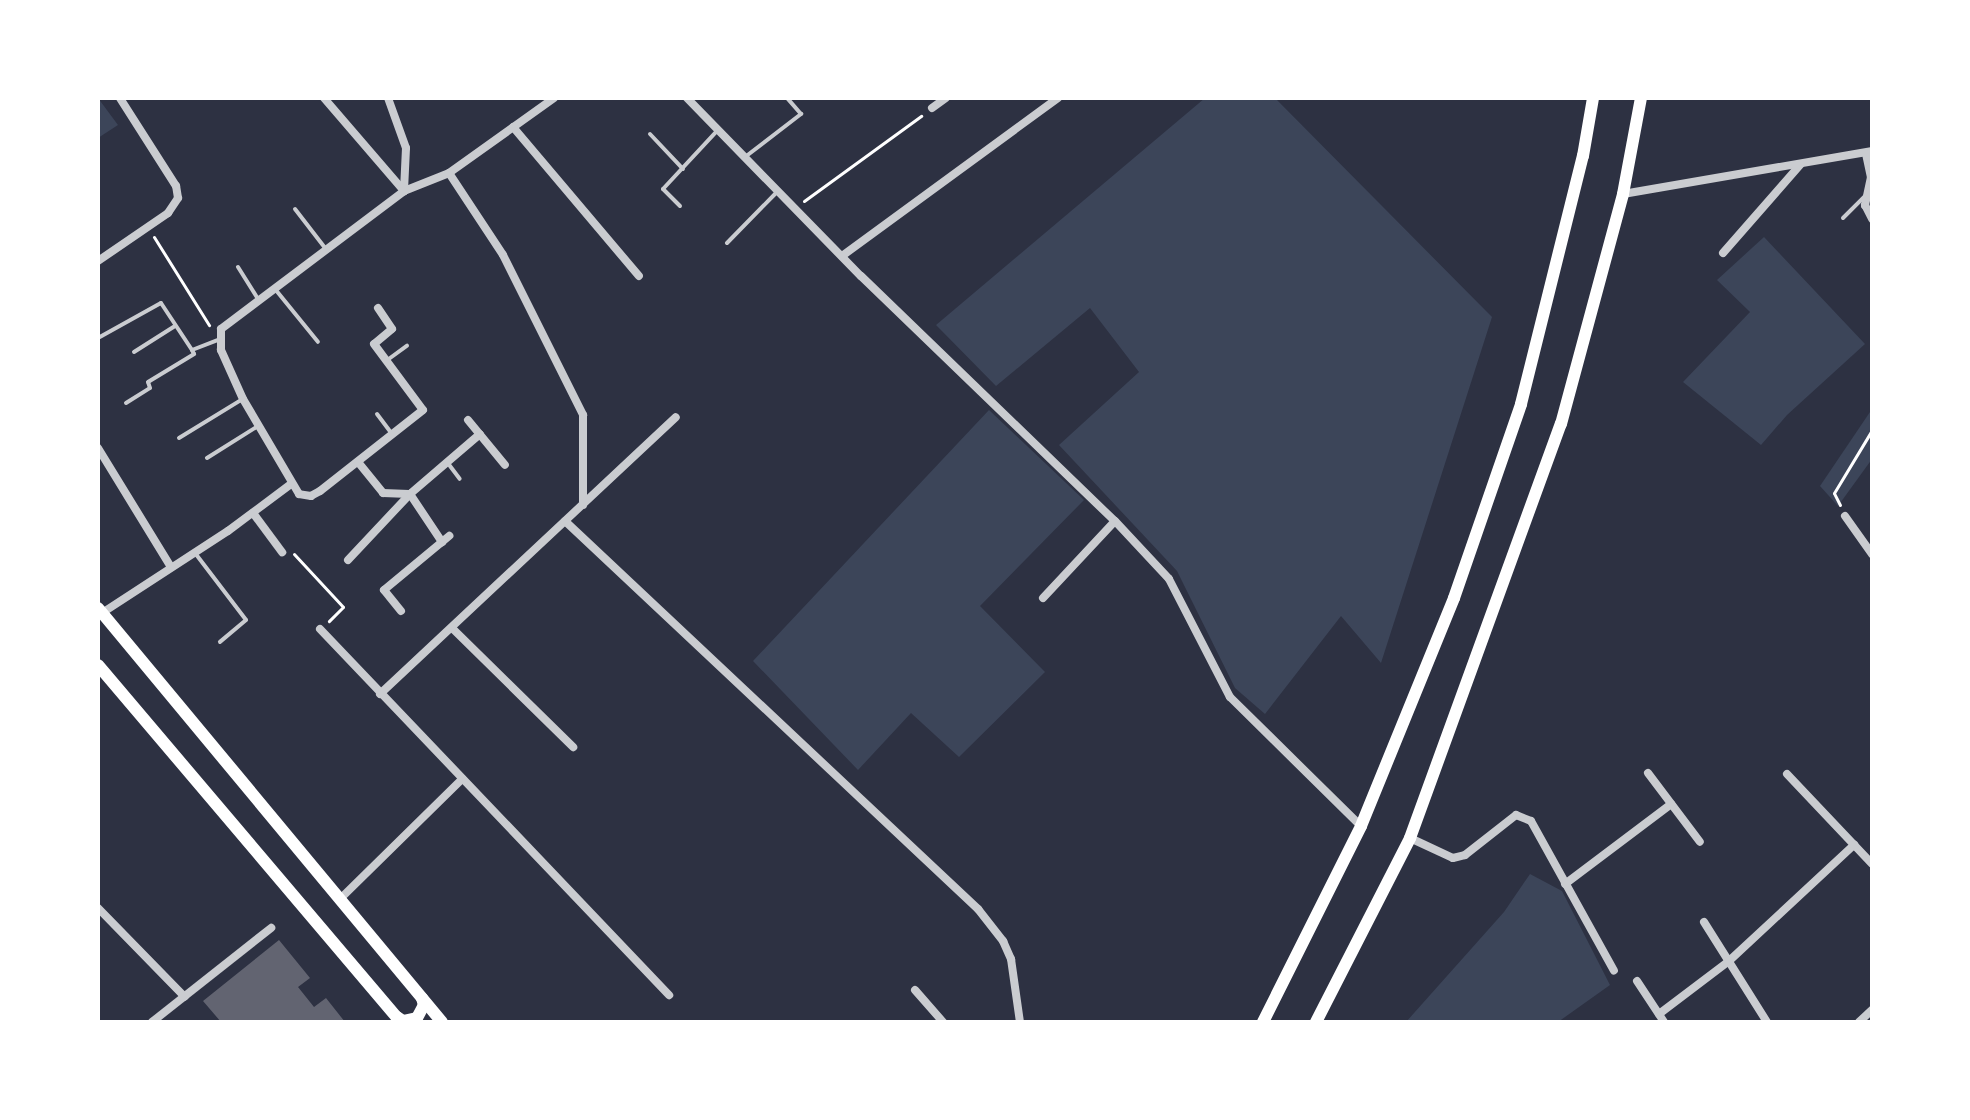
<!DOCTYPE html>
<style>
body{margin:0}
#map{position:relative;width:1970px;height:1120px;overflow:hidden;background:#2d3142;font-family:Lato,sans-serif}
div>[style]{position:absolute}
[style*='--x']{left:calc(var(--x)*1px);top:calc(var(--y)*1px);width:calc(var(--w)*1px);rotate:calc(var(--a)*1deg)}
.green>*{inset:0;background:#3c4559}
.building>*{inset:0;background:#626471}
.path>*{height:3px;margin:-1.5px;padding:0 1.5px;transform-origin:1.5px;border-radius:1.5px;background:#fff}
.service>*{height:4px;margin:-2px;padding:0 2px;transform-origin:2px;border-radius:2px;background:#caccd0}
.minor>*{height:8px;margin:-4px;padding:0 4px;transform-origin:4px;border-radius:4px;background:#caccd0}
.secondary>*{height:12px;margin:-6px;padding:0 6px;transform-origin:6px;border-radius:6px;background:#fff}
span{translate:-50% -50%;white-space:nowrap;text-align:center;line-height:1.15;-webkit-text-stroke:7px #fff;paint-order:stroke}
.frame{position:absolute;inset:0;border:100px solid #fff;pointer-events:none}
</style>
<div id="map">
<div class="green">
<i style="clip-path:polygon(98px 98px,118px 125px,98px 138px)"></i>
<i style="clip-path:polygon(1205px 98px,1275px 98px,1492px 317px,1381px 663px,1341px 616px,1265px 714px,1235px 688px,1177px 571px,1059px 445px,1139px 372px,1090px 308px,996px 386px,936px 325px)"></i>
<i style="clip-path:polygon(1764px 237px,1865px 344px,1787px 415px,1761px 445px,1683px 382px,1750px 312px,1717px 280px)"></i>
<i style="clip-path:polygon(1872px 409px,1872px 459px,1838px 506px,1820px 486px)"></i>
<i style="clip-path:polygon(989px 410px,1084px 500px,980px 606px,1045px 672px,959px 757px,911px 713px,858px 770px,753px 661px)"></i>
<i style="clip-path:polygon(1530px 874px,1562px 891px,1610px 985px,1558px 1022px,1406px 1022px,1504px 912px)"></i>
</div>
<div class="building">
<i style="clip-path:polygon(279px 940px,310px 978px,298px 987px,314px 1007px,326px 998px,345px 1022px,221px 1022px,203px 1001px)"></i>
</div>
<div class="path">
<i style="--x:804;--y:201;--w:145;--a:-36"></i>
<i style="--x:154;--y:237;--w:104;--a:58"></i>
<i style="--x:1840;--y:505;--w:13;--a:-117"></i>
<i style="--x:1834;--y:493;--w:74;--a:-58.9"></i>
<i style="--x:294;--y:554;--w:72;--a:47.2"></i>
<i style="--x:343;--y:607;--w:20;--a:135"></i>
</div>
<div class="service">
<i style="--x:650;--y:134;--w:48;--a:46.7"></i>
<i style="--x:745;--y:157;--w:71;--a:-37.5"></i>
<i style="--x:801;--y:114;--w:21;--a:-131"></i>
<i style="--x:680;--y:206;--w:24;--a:-135"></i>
<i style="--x:663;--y:189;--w:78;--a:-47.1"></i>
<i style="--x:295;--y:209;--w:49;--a:52.4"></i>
<i style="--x:1843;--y:218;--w:31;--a:-45"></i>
<i style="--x:727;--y:243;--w:70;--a:-45.6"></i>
<i style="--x:238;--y:267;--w:39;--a:58"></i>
<i style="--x:275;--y:289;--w:68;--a:50.9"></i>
<i style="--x:98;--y:338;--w:72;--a:-29.1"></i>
<i style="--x:161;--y:303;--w:56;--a:56.6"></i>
<i style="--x:192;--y:350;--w:28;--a:-21"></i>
<i style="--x:134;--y:352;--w:49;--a:-32.4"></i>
<i style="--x:386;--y:361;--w:26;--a:-36"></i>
<i style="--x:126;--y:403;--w:28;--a:-32"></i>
<i style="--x:150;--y:388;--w:6;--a:-108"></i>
<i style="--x:148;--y:382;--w:54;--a:-31.3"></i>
<i style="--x:194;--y:354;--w:4;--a:-117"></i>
<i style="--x:377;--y:414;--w:25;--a:53"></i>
<i style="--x:179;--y:438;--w:73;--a:-31.5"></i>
<i style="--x:207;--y:458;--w:60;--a:-32.1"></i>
<i style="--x:447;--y:462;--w:21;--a:53"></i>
<i style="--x:195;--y:553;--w:84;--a:52.7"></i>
<i style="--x:246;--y:620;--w:34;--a:140"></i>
</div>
<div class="minor">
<i style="--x:324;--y:98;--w:123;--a:49.3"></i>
<i style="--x:388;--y:98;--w:53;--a:70.2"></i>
<i style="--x:406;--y:148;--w:43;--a:92.7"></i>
<i style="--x:687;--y:98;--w:249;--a:45.7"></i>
<i style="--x:861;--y:276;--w:353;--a:44"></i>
<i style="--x:1115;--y:521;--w:79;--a:47"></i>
<i style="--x:1169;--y:579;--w:133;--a:62.7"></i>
<i style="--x:1230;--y:697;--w:184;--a:44.6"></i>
<i style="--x:932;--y:108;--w:17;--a:-36"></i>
<i style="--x:513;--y:127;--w:195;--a:49.8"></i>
<i style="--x:1866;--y:154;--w:24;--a:78"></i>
<i style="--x:1871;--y:177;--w:29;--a:102"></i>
<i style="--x:1865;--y:205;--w:16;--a:63"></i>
<i style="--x:449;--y:173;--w:98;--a:56.6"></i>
<i style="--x:503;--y:255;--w:179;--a:63.4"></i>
<i style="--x:583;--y:415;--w:90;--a:90"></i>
<i style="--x:1623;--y:194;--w:253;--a:-9.8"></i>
<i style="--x:1723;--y:253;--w:118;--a:-48.8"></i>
<i style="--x:842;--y:256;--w:268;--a:-36.2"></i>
<i style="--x:98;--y:261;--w:85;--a:-34.4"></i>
<i style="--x:168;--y:213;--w:18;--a:-56"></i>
<i style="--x:178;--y:198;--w:12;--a:-99"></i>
<i style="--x:176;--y:186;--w:104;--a:-122.5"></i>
<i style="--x:378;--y:308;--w:25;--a:56"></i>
<i style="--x:392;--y:329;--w:23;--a:140"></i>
<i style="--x:374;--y:344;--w:82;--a:53.4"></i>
<i style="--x:423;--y:410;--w:131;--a:141.8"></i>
<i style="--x:320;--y:491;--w:10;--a:151"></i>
<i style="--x:311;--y:496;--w:12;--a:-171"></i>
<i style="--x:299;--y:494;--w:110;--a:-120.5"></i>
<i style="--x:243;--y:399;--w:54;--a:-114.2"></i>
<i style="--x:221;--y:350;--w:21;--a:-90"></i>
<i style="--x:221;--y:329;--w:229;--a:-37"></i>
<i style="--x:404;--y:191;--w:48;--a:-21.8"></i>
<i style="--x:449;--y:173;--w:129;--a:-35.5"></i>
<i style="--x:468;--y:420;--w:58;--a:50.6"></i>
<i style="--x:98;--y:448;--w:140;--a:58.5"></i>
<i style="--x:358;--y:462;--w:40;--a:51"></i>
<i style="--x:383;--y:493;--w:26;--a:2"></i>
<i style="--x:410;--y:494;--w:58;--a:56.3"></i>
<i style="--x:253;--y:513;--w:49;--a:53.4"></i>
<i style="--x:1845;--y:516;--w:47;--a:54.6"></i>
<i style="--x:565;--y:521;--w:567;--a:43.21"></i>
<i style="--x:978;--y:909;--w:41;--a:52"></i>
<i style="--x:1003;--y:941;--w:20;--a:66"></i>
<i style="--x:1011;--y:959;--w:64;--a:81.9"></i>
<i style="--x:348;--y:560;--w:91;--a:-46.8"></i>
<i style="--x:410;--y:494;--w:92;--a:-40.6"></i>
<i style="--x:1043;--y:598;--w:105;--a:-46.9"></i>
<i style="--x:401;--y:611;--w:27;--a:-129"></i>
<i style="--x:384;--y:590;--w:85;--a:-39.7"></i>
<i style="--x:102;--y:613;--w:150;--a:-33.1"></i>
<i style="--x:228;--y:531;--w:79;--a:-36.7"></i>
<i style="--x:452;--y:628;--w:170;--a:44.5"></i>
<i style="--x:320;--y:629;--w:506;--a:46.36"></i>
<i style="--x:380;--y:694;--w:405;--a:-43.1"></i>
<i style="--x:1648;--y:773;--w:86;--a:53"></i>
<i style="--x:1787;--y:774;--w:124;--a:46.6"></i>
<i style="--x:1410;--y:838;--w:47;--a:24.9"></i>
<i style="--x:1453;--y:858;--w:12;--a:-14"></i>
<i style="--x:1465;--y:855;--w:65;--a:-38.1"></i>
<i style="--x:1516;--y:815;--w:16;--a:22"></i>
<i style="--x:1531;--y:821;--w:171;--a:61"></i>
<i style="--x:1565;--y:884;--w:133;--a:-37"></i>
<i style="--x:339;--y:900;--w:173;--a:-44.5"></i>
<i style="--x:98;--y:908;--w:124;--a:45.7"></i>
<i style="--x:1704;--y:922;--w:118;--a:57.8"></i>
<i style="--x:1637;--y:981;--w:49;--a:56.6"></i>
<i style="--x:915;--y:990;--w:43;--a:48.8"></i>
<i style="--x:1659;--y:1014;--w:88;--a:-37.1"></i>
<i style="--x:1729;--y:961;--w:171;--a:-42.9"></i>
<i style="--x:152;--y:1022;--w:152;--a:-38.3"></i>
<i style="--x:1859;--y:1022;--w:18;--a:-43"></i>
</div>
<div class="secondary">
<i style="--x:98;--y:608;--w:538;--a:50.28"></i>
<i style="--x:98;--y:665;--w:468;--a:49.7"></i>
<i style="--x:397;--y:1017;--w:7;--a:34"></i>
<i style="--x:403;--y:1021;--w:14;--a:-12"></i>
<i style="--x:417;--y:1018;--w:15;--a:-62"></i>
<i style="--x:424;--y:1005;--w:7;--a:-106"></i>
<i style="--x:1263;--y:1022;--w:219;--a:-63.4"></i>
<i style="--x:1361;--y:826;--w:246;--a:-67.8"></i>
<i style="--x:1454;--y:598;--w:205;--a:-70.9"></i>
<i style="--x:1521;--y:404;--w:256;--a:-76"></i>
<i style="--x:1583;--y:156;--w:59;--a:-80.2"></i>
<i style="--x:1316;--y:1022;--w:207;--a:-62.9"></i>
<i style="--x:1410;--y:838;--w:441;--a:-70"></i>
<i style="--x:1561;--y:424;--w:238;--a:-74.9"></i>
<i style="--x:1623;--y:194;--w:98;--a:-79.4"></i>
</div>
<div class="frame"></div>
</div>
